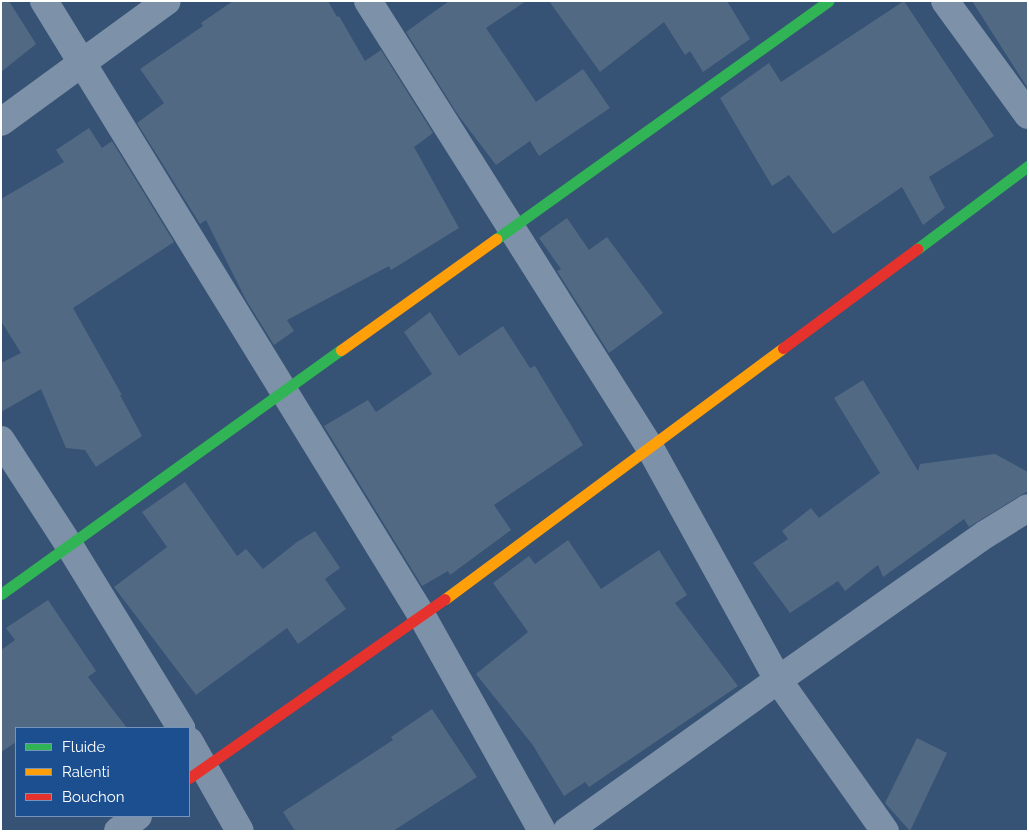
<!DOCTYPE html>
<style>
body{margin:0}
#map{position:relative;width:1029px;height:832px;overflow:hidden;background:#365274;font-family:Raleway,sans-serif}
div>[style]{position:absolute}
[style*='--x']{left:calc(var(--x)*1px);top:calc(var(--y)*1px);width:calc(var(--w)*1px);rotate:calc(var(--a)*1deg)}
.building>*{inset:0;background:#526984}
.street>*{height:28px;margin:-14px;padding:0 14px;transform-origin:14px;border-radius:14px;background:#7d92a8}
.fast>*{height:11px;margin:-5.5px;padding:0 5.5px;transform-origin:5.5px;border-radius:5.5px;background:#30b455}
.slow>*{height:11px;margin:-5.5px;padding:0 5.5px;transform-origin:5.5px;border-radius:5.5px;background:#ff9f0a}
.jam>*{height:11px;margin:-5.5px;padding:0 5.5px;transform-origin:5.5px;border-radius:5.5px;background:#e5322d}
span{translate:-50% -50%;white-space:nowrap;text-align:center;line-height:1.15;-webkit-text-stroke:4px #1b4f8f;paint-order:stroke}
.frame{position:absolute;inset:0;border:2px solid #fff;pointer-events:none}
.legend{position:absolute;left:15px;top:727px;width:175px;height:90px;box-sizing:border-box;background:#1b4f8f;border:1px solid #7695bc;margin:0;padding:6px 9px;list-style:none;font-size:15px;color:#fff}
.legend li{display:flex;align-items:center;gap:10px;height:25px}
.legend b{width:25px;border:1px solid #7695bc}
</style>
<div id="map">
<div class="building">
<i style="clip-path:polygon(1px 1px,9px 1px,36px 44px,1px 72px)"></i>
<i style="clip-path:polygon(233px 1px,328px 1px,337px 17px,339px 16px,365px 61px,381px 50px,433px 133px,414px 147px,459px 228px,391px 270px,389px 266px,287px 320px,294px 331px,274px 345px,246px 300px,206px 220px,200px 224px,137px 123px,164px 103px,140px 69px,203px 26px,201px 23px)"></i>
<i style="clip-path:polygon(449px 1px,526px 1px,486px 28px,536px 102px,583px 69px,610px 108px,539px 156px,530px 141px,496px 165px,458px 115px,406px 32px)"></i>
<i style="clip-path:polygon(549px 1px,727px 1px,750px 39px,703px 72px,690px 51px,685px 55px,664px 22px,600px 72px)"></i>
<i style="clip-path:polygon(904px 1px,994px 136px,929px 177px,945px 208px,923px 225px,902px 187px,833px 234px,789px 175px,772px 186px,720px 98px,769px 63px,781px 82px)"></i>
<i style="clip-path:polygon(972px 1px,1028px 1px,1028px 88px,1025px 84px)"></i>
<i style="clip-path:polygon(89px 128px,102px 148px,112px 141px,174px 242px,73px 308px,122px 395px,120px 395px,142px 436px,96px 467px,85px 450px,66px 448px,41px 389px,1px 412px,1px 363px,21px 353px,1px 321px,1px 199px,64px 162px,56px 150px)"></i>
<i style="clip-path:polygon(567px 218px,589px 250px,607px 237px,663px 313px,609px 353px,557px 271px,561px 269px,539px 238px)"></i>
<i style="clip-path:polygon(430px 312px,459px 356px,503px 326px,530px 368px,535px 366px,583px 445px,494px 505px,511px 530px,450px 575px,448px 571px,422px 586px,324px 426px,368px 400px,376px 412px,432px 374px,404px 332px)"></i>
<i style="clip-path:polygon(863px 380px,918px 471px,920px 464px,995px 454px,1028px 472px,1028px 491px,969px 527px,964px 519px,883px 577px,878px 565px,845px 591px,838px 581px,790px 613px,753px 563px,788px 539px,782px 531px,811px 508px,819px 518px,880px 473px,834px 398px)"></i>
<i style="clip-path:polygon(185px 482px,237px 556px,246px 549px,263px 569px,297px 542px,315px 531px,340px 568px,325px 579px,346px 609px,298px 644px,287px 628px,196px 695px,114px 587px,167px 547px,142px 512px)"></i>
<i style="clip-path:polygon(568px 540px,601px 589px,659px 550px,687px 595px,675px 603px,738px 686px,589px 787px,585px 782px,564px 796px,532px 744px,476px 674px,528px 632px,493px 583px,529px 556px,535px 564px)"></i>
<i style="clip-path:polygon(48px 600px,96px 671px,88px 677px,127px 728px,16px 728px,16px 742px,1px 752px,1px 650px,15px 640px,6px 628px)"></i>
<i style="clip-path:polygon(432px 709px,477px 777px,393px 831px,295px 831px,283px 812px,393px 740px,391px 737px)"></i>
<i style="clip-path:polygon(917px 738px,947px 753px,910px 831px,885px 803px)"></i>
</div>
<div class="street">
<i style="--x:44;--y:1;--w:722;--a:58.42"></i>
<i style="--x:422;--y:616;--w:246;--a:60.8"></i>
<i style="--x:368;--y:1;--w:526;--a:57.73"></i>
<i style="--x:649;--y:446;--w:267;--a:61.1"></i>
<i style="--x:778;--y:680;--w:185;--a:54.7"></i>
<i style="--x:945;--y:1;--w:141;--a:53.9"></i>
<i style="--x:1;--y:122;--w:205;--a:-36.1"></i>
<i style="--x:1;--y:440;--w:125;--a:57.1"></i>
<i style="--x:69;--y:545;--w:215;--a:58.5"></i>
<i style="--x:189;--y:741;--w:103;--a:60.5"></i>
<i style="--x:118;--y:831;--w:25;--a:-37"></i>
<i style="--x:567;--y:831;--w:259;--a:-35.6"></i>
<i style="--x:778;--y:680;--w:254;--a:-35.1"></i>
<i style="--x:986;--y:534;--w:49;--a:-31.8"></i>
</div>
<div class="fast">
<i style="--x:496;--y:239;--w:409;--a:-35.6"></i>
<i style="--x:917;--y:249;--w:139;--a:-36.8"></i>
<i style="--x:1;--y:594;--w:418;--a:-35.7"></i>
</div>
<div class="slow">
<i style="--x:341;--y:350;--w:191;--a:-35.6"></i>
<i style="--x:445;--y:599;--w:421;--a:-36.6"></i>
</div>
<div class="jam">
<i style="--x:783;--y:348;--w:167;--a:-36.5"></i>
<i style="--x:189;--y:778;--w:312;--a:-35"></i>
</div>
<div class="frame"></div>
<ul class="legend">
<li><b style="height:6px;background:#30b455"></b>Fluide</li>
<li><b style="height:6px;background:#ff9f0a"></b>Ralenti</li>
<li><b style="height:6px;background:#e5322d"></b>Bouchon</li>
</ul>
</div>
